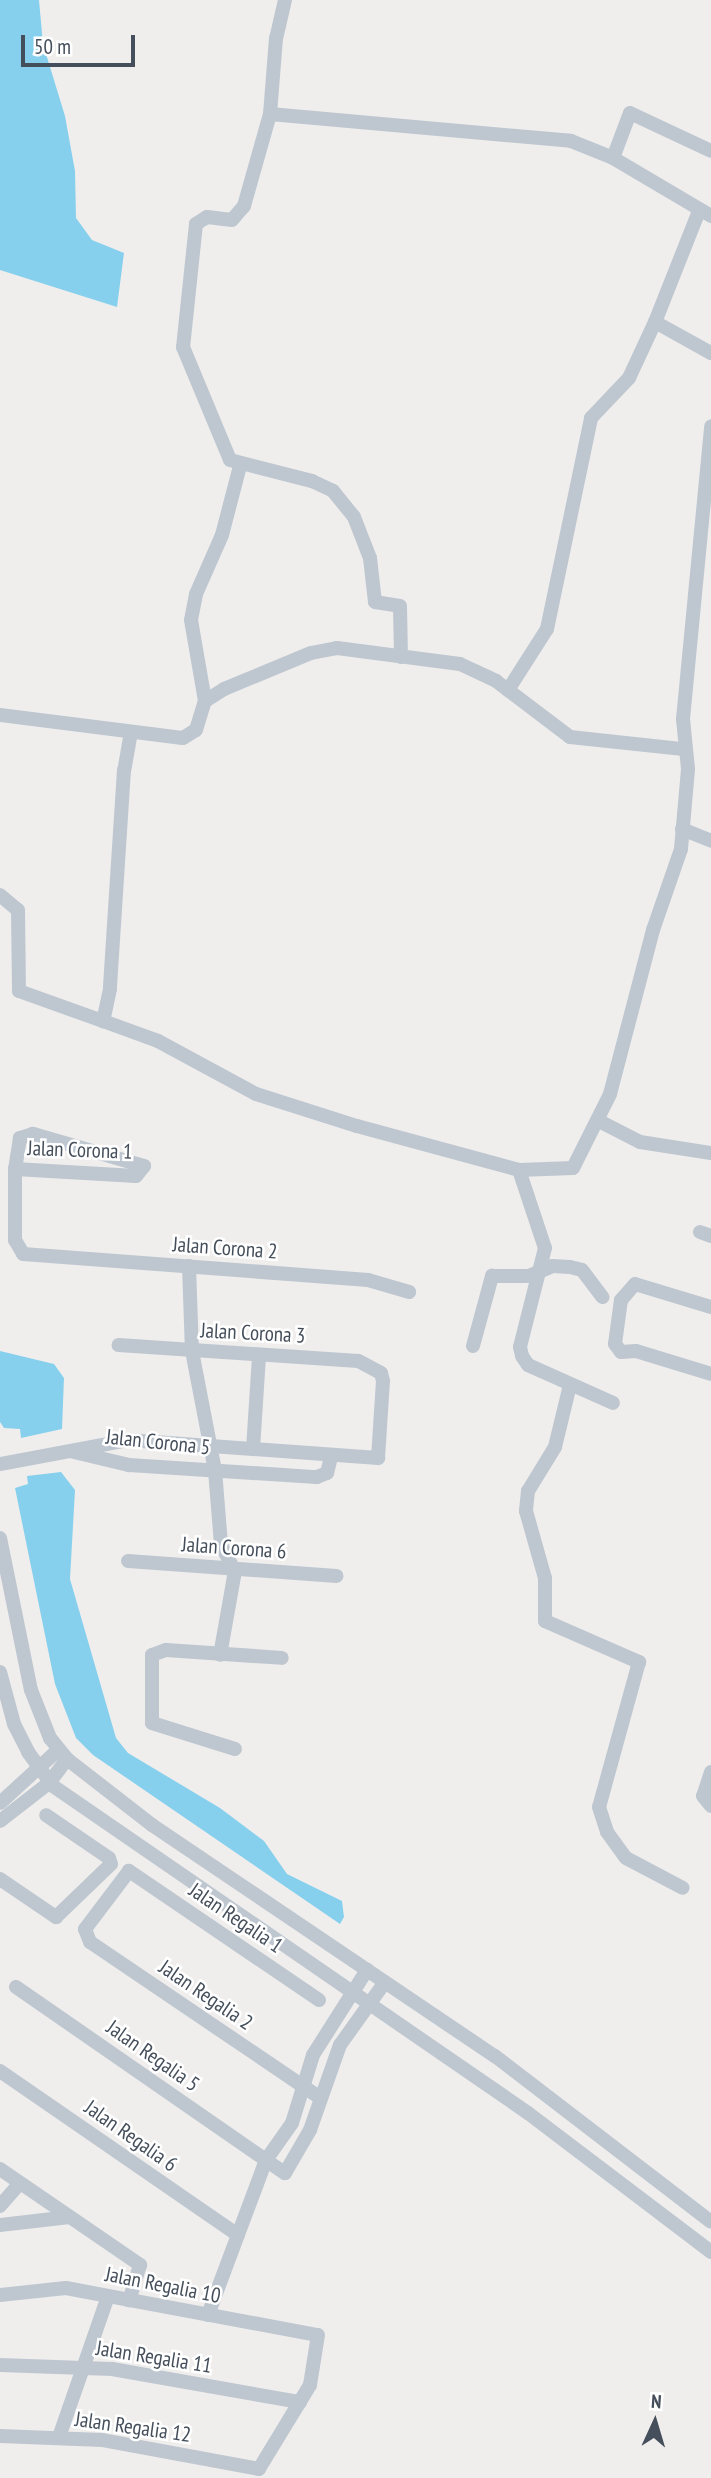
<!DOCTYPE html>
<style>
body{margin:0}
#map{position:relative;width:711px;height:2478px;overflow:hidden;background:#f0eeed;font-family:"PT Sans Narrow",sans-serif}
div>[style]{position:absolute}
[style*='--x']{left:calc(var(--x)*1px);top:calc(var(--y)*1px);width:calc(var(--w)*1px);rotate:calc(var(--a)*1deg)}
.water>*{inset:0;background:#86d0ee}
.street>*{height:14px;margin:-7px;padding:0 7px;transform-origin:7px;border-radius:7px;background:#bec7d0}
span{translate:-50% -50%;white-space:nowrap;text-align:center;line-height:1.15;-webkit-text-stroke:5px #fff;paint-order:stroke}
.street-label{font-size:21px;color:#454f5b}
.north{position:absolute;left:620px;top:2387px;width:70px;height:70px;-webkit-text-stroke:5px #fff;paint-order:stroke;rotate:4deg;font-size:19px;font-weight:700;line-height:28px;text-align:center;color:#454f5b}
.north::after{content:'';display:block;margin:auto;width:24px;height:32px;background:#454f5b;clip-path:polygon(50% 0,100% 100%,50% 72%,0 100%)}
.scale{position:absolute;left:21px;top:35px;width:114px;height:32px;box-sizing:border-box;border:4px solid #454f5b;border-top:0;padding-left:9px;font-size:21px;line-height:24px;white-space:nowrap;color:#454f5b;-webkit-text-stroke:5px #fff;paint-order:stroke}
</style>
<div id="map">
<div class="water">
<i style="clip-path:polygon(0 0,39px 0,43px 44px,65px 116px,75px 171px,76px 218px,92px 240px,124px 253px,117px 307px,0 270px)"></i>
<i style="clip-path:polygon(0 1351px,54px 1364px,64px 1378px,62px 1429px,21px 1438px,20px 1429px,4px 1428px,0 1422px)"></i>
<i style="clip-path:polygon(61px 1472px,75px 1490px,70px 1579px,116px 1738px,128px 1753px,220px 1808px,264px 1841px,287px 1874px,342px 1901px,344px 1917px,340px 1924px,93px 1755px,76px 1738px,55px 1684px,15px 1488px,28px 1484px,27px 1476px)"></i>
</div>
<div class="street">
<i style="--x:285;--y:0;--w:39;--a:103"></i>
<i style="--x:276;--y:38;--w:76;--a:94.5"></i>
<i style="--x:270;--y:114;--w:96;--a:105.8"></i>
<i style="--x:244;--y:206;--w:18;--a:131"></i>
<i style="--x:232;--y:220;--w:25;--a:-173"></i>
<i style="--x:207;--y:217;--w:13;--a:148"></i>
<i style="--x:196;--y:224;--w:124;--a:96"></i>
<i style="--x:183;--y:347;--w:122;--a:67.4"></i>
<i style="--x:230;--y:460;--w:85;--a:14.4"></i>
<i style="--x:312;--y:481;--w:23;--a:25"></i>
<i style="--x:333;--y:491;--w:33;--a:51"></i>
<i style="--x:354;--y:517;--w:44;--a:68.7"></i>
<i style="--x:370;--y:558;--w:44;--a:83.5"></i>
<i style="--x:375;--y:602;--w:25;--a:9"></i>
<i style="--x:400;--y:606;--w:51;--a:88.9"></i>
<i style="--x:270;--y:114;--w:302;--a:5.1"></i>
<i style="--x:571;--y:141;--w:45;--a:22"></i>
<i style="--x:613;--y:158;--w:114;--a:30.6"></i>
<i style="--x:613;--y:158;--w:48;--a:-69.3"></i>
<i style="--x:630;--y:113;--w:89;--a:25.1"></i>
<i style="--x:699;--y:211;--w:119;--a:111.6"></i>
<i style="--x:655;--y:322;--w:64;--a:29"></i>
<i style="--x:508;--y:690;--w:72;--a:-57.4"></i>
<i style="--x:547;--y:629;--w:216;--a:-78.2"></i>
<i style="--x:591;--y:418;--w:55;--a:-46.5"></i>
<i style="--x:629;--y:378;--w:62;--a:-65.1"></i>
<i style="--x:205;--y:701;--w:82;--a:-99.8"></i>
<i style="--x:191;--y:620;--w:26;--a:-79"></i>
<i style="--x:196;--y:594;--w:64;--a:-66.2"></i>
<i style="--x:222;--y:535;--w:71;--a:-75.4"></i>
<i style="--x:0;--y:715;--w:184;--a:7.2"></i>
<i style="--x:183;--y:738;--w:15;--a:-32"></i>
<i style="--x:196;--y:730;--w:30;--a:-73"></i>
<i style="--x:205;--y:701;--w:22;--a:-32"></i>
<i style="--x:224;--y:689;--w:94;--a:-22.5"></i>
<i style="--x:311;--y:653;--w:26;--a:-11"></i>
<i style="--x:337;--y:648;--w:124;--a:7.4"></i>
<i style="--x:460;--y:664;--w:40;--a:25"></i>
<i style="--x:496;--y:681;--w:93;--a:37.1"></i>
<i style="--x:570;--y:737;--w:114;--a:6.1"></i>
<i style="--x:131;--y:732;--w:39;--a:100"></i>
<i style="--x:124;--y:770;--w:219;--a:93.7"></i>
<i style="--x:110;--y:989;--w:33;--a:102"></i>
<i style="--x:103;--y:1021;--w:59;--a:20"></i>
<i style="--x:158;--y:1041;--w:111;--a:28.4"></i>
<i style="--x:256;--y:1094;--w:106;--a:17.6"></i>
<i style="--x:357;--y:1126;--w:168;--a:15.2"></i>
<i style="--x:519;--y:1170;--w:54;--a:-2.1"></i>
<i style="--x:573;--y:1168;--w:83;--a:-63.4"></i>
<i style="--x:610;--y:1094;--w:170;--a:-75.3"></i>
<i style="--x:653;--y:930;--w:86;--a:-70.9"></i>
<i style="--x:681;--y:849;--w:80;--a:-85"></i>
<i style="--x:688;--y:769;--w:50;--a:-95.7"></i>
<i style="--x:683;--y:719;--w:294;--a:-84.5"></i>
<i style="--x:682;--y:829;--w:31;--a:22"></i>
<i style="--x:0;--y:895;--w:23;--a:40"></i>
<i style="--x:18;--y:910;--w:81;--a:89.3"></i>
<i style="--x:19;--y:991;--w:89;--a:19.7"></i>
<i style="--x:599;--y:1121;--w:46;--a:27.1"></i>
<i style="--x:640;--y:1142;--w:72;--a:8.8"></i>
<i style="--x:15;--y:1169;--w:121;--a:3.3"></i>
<i style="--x:136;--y:1176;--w:13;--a:-51"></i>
<i style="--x:144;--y:1166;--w:116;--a:-163.9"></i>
<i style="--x:33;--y:1134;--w:14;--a:163"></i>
<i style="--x:20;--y:1138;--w:31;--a:99"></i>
<i style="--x:15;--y:1169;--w:71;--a:90"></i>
<i style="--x:15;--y:1240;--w:16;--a:60"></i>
<i style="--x:23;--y:1254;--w:346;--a:4.3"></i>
<i style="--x:368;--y:1280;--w:43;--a:16.3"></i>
<i style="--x:519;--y:1170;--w:82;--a:71.6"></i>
<i style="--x:545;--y:1248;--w:102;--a:104.2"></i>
<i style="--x:520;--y:1347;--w:9;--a:77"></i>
<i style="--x:522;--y:1356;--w:11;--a:56"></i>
<i style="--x:528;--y:1365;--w:93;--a:24.1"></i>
<i style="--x:700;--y:1232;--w:12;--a:20"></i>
<i style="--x:189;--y:1266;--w:85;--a:88"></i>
<i style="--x:192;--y:1351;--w:121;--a:79.1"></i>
<i style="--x:215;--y:1470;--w:75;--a:85.4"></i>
<i style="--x:221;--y:1545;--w:30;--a:62"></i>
<i style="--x:235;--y:1571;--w:85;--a:100.1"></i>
<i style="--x:711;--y:1307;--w:79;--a:-163.2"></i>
<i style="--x:635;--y:1284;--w:21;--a:131"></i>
<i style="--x:621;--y:1300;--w:44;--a:97.8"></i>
<i style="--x:615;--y:1344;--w:10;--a:53"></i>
<i style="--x:621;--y:1352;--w:15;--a:-4"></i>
<i style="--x:636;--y:1351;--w:78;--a:17"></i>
<i style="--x:473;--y:1346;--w:73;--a:-74.8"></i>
<i style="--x:492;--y:1276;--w:37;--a:0"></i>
<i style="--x:529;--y:1276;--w:25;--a:-23"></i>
<i style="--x:552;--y:1266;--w:18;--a:3"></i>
<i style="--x:570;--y:1267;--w:12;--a:14"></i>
<i style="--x:582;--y:1270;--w:34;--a:53"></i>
<i style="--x:570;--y:1385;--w:64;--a:103.6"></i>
<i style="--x:555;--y:1447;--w:52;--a:121.5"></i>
<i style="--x:528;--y:1491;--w:20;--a:96"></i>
<i style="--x:526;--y:1511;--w:70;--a:74.2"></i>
<i style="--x:545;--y:1578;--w:43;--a:90"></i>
<i style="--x:545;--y:1621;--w:103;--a:23.6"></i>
<i style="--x:639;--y:1662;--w:150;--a:105.4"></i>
<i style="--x:599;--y:1807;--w:26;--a:72"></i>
<i style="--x:607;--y:1832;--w:32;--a:54"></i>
<i style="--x:626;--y:1858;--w:64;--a:27.8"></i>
<i style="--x:253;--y:1449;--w:93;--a:-86.3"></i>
<i style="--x:74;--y:1452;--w:57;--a:13.3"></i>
<i style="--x:129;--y:1465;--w:188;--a:3.7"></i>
<i style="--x:317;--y:1477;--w:11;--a:-22"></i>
<i style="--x:327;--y:1473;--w:16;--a:-76"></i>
<i style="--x:0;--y:1464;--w:130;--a:-10.6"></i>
<i style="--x:128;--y:1440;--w:251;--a:4.1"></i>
<i style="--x:378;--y:1458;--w:77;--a:-86.3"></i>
<i style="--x:383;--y:1381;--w:8;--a:-104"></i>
<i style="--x:381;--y:1373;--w:26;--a:-152"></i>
<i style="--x:358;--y:1361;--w:240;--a:-176.2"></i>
<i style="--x:0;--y:1538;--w:155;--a:78.5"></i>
<i style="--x:31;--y:1690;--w:52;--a:68.4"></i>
<i style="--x:50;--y:1738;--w:27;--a:51"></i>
<i style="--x:67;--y:1759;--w:108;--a:37.8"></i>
<i style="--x:152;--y:1825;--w:414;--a:34"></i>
<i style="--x:495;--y:2056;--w:272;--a:37.5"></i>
<i style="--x:128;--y:1561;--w:209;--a:4.1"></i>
<i style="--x:0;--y:1672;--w:54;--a:74.9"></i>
<i style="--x:14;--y:1724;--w:31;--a:63"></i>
<i style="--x:28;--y:1752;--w:42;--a:53.7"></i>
<i style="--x:53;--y:1786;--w:577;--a:34.54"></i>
<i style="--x:528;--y:2113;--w:230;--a:37.2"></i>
<i style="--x:235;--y:1749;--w:87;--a:-162.6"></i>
<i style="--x:152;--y:1723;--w:68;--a:-90"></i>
<i style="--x:152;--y:1655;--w:15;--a:-20"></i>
<i style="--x:166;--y:1650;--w:116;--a:3.9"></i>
<i style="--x:711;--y:1772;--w:25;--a:108"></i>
<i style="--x:703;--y:1796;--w:13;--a:51"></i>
<i style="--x:0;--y:1803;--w:79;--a:-42.4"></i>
<i style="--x:0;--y:1821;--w:62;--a:-37.8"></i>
<i style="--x:49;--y:1783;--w:30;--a:-53"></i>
<i style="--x:0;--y:1879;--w:68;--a:34.2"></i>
<i style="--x:56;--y:1917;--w:76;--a:-43.9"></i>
<i style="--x:111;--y:1864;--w:6;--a:-108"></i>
<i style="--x:109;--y:1858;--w:76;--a:-145.7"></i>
<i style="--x:16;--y:1987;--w:327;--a:34.7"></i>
<i style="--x:285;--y:2173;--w:50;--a:-59.8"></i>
<i style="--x:310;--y:2130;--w:90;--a:-70.6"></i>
<i style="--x:340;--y:2045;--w:77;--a:-54.5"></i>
<i style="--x:319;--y:2000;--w:230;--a:-145.8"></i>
<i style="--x:129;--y:1871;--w:73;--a:127.2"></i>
<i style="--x:85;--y:1929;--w:14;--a:69"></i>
<i style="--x:90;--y:1942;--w:278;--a:34.1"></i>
<i style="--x:0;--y:2071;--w:289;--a:34.6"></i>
<i style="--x:0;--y:2169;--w:170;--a:34.4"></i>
<i style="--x:140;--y:2265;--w:37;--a:107"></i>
<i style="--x:0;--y:2206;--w:30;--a:-49"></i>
<i style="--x:0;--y:2225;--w:70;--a:-6.5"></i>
<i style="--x:0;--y:2295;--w:66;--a:-6.1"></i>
<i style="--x:66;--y:2288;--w:256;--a:10.6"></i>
<i style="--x:318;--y:2335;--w:51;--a:99.1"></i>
<i style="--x:310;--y:2385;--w:98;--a:121.3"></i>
<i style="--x:259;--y:2469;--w:160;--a:-169.5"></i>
<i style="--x:102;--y:2440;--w:102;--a:-177.8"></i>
<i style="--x:208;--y:2315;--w:165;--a:-69.5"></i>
<i style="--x:266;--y:2160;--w:45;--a:-54.9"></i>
<i style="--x:292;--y:2123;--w:71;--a:-72.8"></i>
<i style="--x:313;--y:2055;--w:101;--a:-57.6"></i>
<i style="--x:0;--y:2365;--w:112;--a:2"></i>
<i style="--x:112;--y:2369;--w:191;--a:10"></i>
<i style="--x:59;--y:2437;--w:149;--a:-70.8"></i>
</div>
<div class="street-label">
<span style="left:80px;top:1150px;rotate:2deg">Jalan Corona 1</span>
<span style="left:225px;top:1248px;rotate:4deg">Jalan Corona 2</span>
<span style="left:253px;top:1333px;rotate:3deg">Jalan Corona 3</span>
<span style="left:158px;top:1442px;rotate:6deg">Jalan Corona 5</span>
<span style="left:234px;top:1548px;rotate:4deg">Jalan Corona 6</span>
<span style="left:236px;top:1918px;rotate:34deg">Jalan Regalia 1</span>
<span style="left:206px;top:1995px;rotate:34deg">Jalan Regalia 2</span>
<span style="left:153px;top:2056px;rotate:35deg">Jalan Regalia 5</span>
<span style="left:131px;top:2136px;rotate:35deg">Jalan Regalia 6</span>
<span style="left:163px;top:2285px;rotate:11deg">Jalan Regalia 10</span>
<span style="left:154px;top:2357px;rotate:9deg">Jalan Regalia 11</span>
<span style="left:133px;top:2427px;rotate:8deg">Jalan Regalia 12</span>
</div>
<div class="north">N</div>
<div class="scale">50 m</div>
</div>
